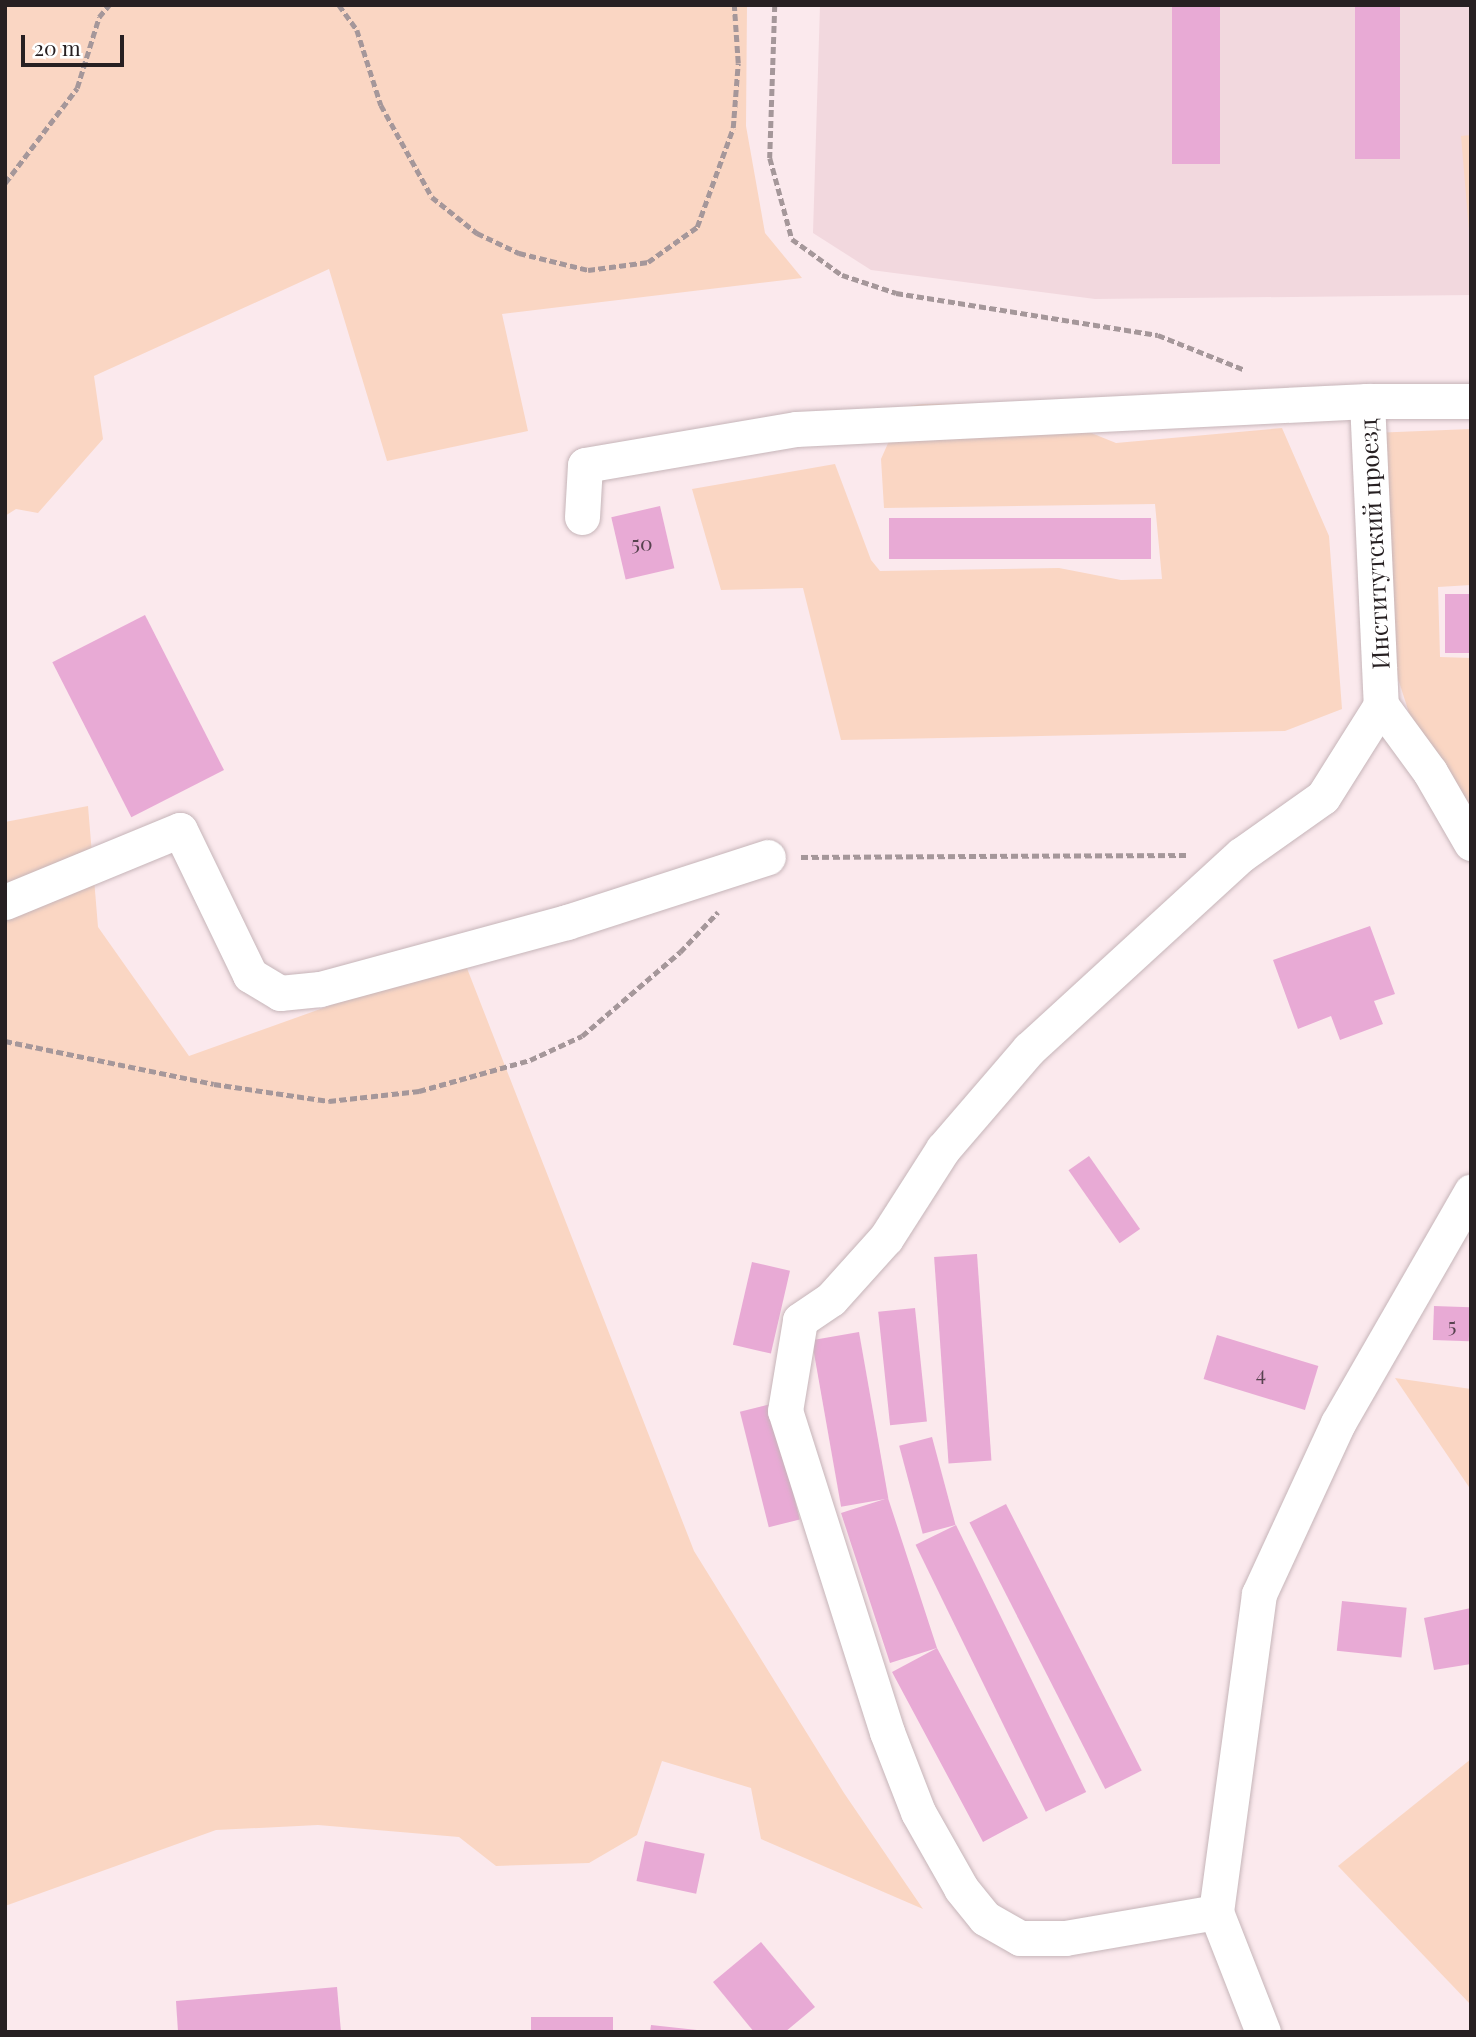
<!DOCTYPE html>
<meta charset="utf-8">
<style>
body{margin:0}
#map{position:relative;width:1476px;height:2037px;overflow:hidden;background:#fbe9ed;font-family:"Playfair Display",serif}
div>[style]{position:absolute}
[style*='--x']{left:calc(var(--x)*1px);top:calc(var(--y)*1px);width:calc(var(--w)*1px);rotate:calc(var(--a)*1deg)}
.built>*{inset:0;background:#f2d8de}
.green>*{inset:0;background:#fad6c3}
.building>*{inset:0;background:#e8aad5;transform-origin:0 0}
.path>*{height:4.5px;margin-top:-2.25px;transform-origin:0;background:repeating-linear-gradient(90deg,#a5979a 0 7px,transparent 0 10.5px)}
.roads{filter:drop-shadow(0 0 2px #c6b5b9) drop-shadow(0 0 2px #c6b5b9)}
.minor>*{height:35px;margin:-17.5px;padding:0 17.5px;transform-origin:17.5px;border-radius:17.5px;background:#fff}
span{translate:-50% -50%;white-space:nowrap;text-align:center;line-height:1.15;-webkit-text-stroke:5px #fff;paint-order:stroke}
.number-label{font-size:21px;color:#57424f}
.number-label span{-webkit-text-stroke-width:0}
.street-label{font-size:24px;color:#272022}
.frame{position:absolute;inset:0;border:7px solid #272022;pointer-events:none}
.scale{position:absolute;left:21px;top:35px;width:103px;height:32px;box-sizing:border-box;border:4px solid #272022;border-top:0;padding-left:9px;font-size:21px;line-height:24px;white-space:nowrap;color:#272022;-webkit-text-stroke:5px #fff;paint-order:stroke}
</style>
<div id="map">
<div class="built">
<i style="clip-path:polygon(820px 5px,1471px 5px,1471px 295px,1095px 299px,871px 270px,813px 233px)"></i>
</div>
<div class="green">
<i style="clip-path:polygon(5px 5px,747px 5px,746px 126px,765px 233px,802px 278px,502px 314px,528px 431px,387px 461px,329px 269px,94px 376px,103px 439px,38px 513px,16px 509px,5px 516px)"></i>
<i style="clip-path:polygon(1471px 135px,1471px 254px,1461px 136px)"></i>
<i style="clip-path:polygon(1017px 403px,1116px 443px,1282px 428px,1329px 536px,1342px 709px,1285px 731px,841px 740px,803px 588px,721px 590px,692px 489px,835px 464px,871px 560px,880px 571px,1059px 568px,1121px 580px,1162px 579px,1155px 504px,884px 508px,881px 459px,889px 441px,816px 421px,922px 404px)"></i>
<i style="clip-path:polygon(1471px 429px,1471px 585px,1438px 587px,1440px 657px,1471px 658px,1471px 819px,1412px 722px,1390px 654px,1372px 433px)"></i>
<i style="clip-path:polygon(88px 806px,98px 927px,189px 1056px,463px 958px,694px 1551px,844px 1793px,923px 1909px,761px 1839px,751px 1788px,662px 1761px,637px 1835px,589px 1863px,496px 1866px,459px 1837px,318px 1825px,216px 1830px,5px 1906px,5px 822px)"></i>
<i style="clip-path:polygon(1395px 1378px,1471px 1389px,1471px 1490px)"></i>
<i style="clip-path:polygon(1471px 1759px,1471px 2005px,1338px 1866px)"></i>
</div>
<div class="building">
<i style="left:1172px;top:5px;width:48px;height:159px"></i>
<i style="left:1355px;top:5px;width:45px;height:154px"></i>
<i style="left:660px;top:506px;width:64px;height:50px;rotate:77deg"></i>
<i style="left:889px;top:518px;width:262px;height:41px"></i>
<i style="left:1471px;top:594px;width:59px;height:26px;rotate:90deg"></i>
<i style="left:145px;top:615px;width:174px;height:104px;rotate:63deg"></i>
<i style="clip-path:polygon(1370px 926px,1395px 994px,1374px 1001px,1383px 1024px,1340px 1040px,1331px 1016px,1298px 1029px,1273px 960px)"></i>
<i style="left:1089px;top:1156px;width:89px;height:25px;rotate:55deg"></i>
<i style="left:977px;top:1254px;width:207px;height:43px;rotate:86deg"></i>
<i style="left:752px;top:1262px;width:39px;height:85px;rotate:13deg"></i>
<i style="left:1434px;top:1306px;width:36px;height:34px;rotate:2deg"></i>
<i style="left:915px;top:1308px;width:114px;height:37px;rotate:84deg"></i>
<i style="left:859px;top:1332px;width:169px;height:48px;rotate:80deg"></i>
<i style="left:1217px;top:1335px;width:106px;height:46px;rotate:17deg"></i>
<i style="left:771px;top:1404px;width:119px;height:32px;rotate:76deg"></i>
<i style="left:932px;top:1437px;width:91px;height:34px;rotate:75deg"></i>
<i style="clip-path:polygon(888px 1498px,937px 1648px,1028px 1818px,983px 1842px,892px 1672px,937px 1648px,890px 1663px,841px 1513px)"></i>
<i style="left:1006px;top:1504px;width:299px;height:41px;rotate:63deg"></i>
<i style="left:956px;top:1525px;width:297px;height:45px;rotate:64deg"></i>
<i style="left:1342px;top:1601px;width:65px;height:50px;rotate:6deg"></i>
<i style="clip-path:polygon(1471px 1608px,1471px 1664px,1434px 1670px,1424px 1618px)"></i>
<i style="left:645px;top:1841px;width:61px;height:41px;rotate:12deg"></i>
<i style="clip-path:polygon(761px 1942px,815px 2007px,785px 2032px,754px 2032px,713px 1982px)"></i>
<i style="clip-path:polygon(337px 1987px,341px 2032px,178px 2032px,176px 2001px)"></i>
<i style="left:531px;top:2017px;width:82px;height:15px"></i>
<i style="clip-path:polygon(651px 2025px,697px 2030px,696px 2032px,650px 2032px)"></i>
</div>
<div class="path">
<i style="--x:339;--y:5;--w:31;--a:54"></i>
<i style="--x:357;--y:30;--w:79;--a:72.3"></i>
<i style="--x:381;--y:105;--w:105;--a:61"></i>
<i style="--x:432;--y:197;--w:58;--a:38.7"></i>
<i style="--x:477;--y:233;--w:47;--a:25.5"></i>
<i style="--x:519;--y:253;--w:71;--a:13.8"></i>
<i style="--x:588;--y:270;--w:61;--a:-7.6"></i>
<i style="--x:648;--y:262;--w:60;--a:-35.5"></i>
<i style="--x:697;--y:227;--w:105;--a:-70"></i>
<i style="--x:733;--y:128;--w:65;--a:-85.6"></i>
<i style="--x:738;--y:63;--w:58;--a:-93.9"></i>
<i style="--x:775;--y:5;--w:153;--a:91.9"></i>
<i style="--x:770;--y:158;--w:84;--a:74.8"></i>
<i style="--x:792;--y:239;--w:62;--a:35.8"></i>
<i style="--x:842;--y:275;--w:57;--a:18.4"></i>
<i style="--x:896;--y:293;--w:265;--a:9.1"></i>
<i style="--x:1158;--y:335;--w:94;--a:21.9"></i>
<i style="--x:5;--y:183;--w:119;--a:-52.8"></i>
<i style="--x:77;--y:88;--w:74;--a:-72.8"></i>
<i style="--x:99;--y:17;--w:16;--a:-50"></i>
<i style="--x:801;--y:857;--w:387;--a:-0.3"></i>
<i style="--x:5;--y:1041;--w:213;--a:11.6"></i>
<i style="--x:214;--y:1084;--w:116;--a:8.4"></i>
<i style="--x:329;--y:1101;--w:91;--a:-6.3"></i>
<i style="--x:419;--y:1091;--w:115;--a:-15.6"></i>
<i style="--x:530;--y:1060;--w:57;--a:-24.8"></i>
<i style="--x:582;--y:1036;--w:129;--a:-40.6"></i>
<i style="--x:680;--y:952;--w:55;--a:-46.5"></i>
</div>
<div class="roads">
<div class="minor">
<i style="--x:1367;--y:401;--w:304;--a:87.4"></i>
<i style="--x:582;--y:517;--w:52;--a:-86.7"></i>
<i style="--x:585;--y:465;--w:214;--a:-9.7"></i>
<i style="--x:796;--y:429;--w:572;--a:-2.81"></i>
<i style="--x:1367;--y:401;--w:104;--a:0"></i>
<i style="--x:1381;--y:705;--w:83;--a:53.8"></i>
<i style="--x:1430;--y:772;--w:82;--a:60"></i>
<i style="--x:5;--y:902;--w:189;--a:-22.4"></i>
<i style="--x:180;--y:830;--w:161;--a:64.2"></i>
<i style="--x:250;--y:975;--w:35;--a:31"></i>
<i style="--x:280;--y:993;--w:40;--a:-5.7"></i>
<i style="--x:320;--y:989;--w:256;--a:-15.2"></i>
<i style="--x:567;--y:922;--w:211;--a:-17.9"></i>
<i style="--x:1216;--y:1912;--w:153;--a:170.2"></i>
<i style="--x:1065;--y:1938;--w:45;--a:180"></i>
<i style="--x:1020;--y:1938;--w:40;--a:-150.3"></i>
<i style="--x:985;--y:1918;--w:38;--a:-129"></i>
<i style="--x:961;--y:1888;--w:87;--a:-119.5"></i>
<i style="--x:918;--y:1812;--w:86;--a:-111.2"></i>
<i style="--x:887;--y:1732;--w:337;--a:-107.6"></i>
<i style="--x:785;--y:1411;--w:92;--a:-80.6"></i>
<i style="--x:800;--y:1320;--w:37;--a:-34"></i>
<i style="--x:831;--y:1299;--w:82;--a:-48"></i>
<i style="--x:886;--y:1238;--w:106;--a:-57.4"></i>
<i style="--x:943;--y:1149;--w:132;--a:-49.3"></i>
<i style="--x:1029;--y:1049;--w:287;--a:-42.5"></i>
<i style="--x:1241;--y:855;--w:100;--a:-35.3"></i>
<i style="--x:1323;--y:797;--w:109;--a:-57.8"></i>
<i style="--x:1263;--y:2032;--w:129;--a:-111.4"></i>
<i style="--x:1216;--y:1912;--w:321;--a:-82.3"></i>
<i style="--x:1259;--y:1594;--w:188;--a:-65.2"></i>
<i style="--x:1338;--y:1423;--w:267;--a:-60.1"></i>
</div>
</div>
<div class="number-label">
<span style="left:642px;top:542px">50</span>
<span style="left:1452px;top:1324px">5</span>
<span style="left:1261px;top:1372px">4</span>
</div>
<div class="street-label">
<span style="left:1374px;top:544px;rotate:-93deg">Институтский проезд</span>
</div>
<div class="frame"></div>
<div class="scale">20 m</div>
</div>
